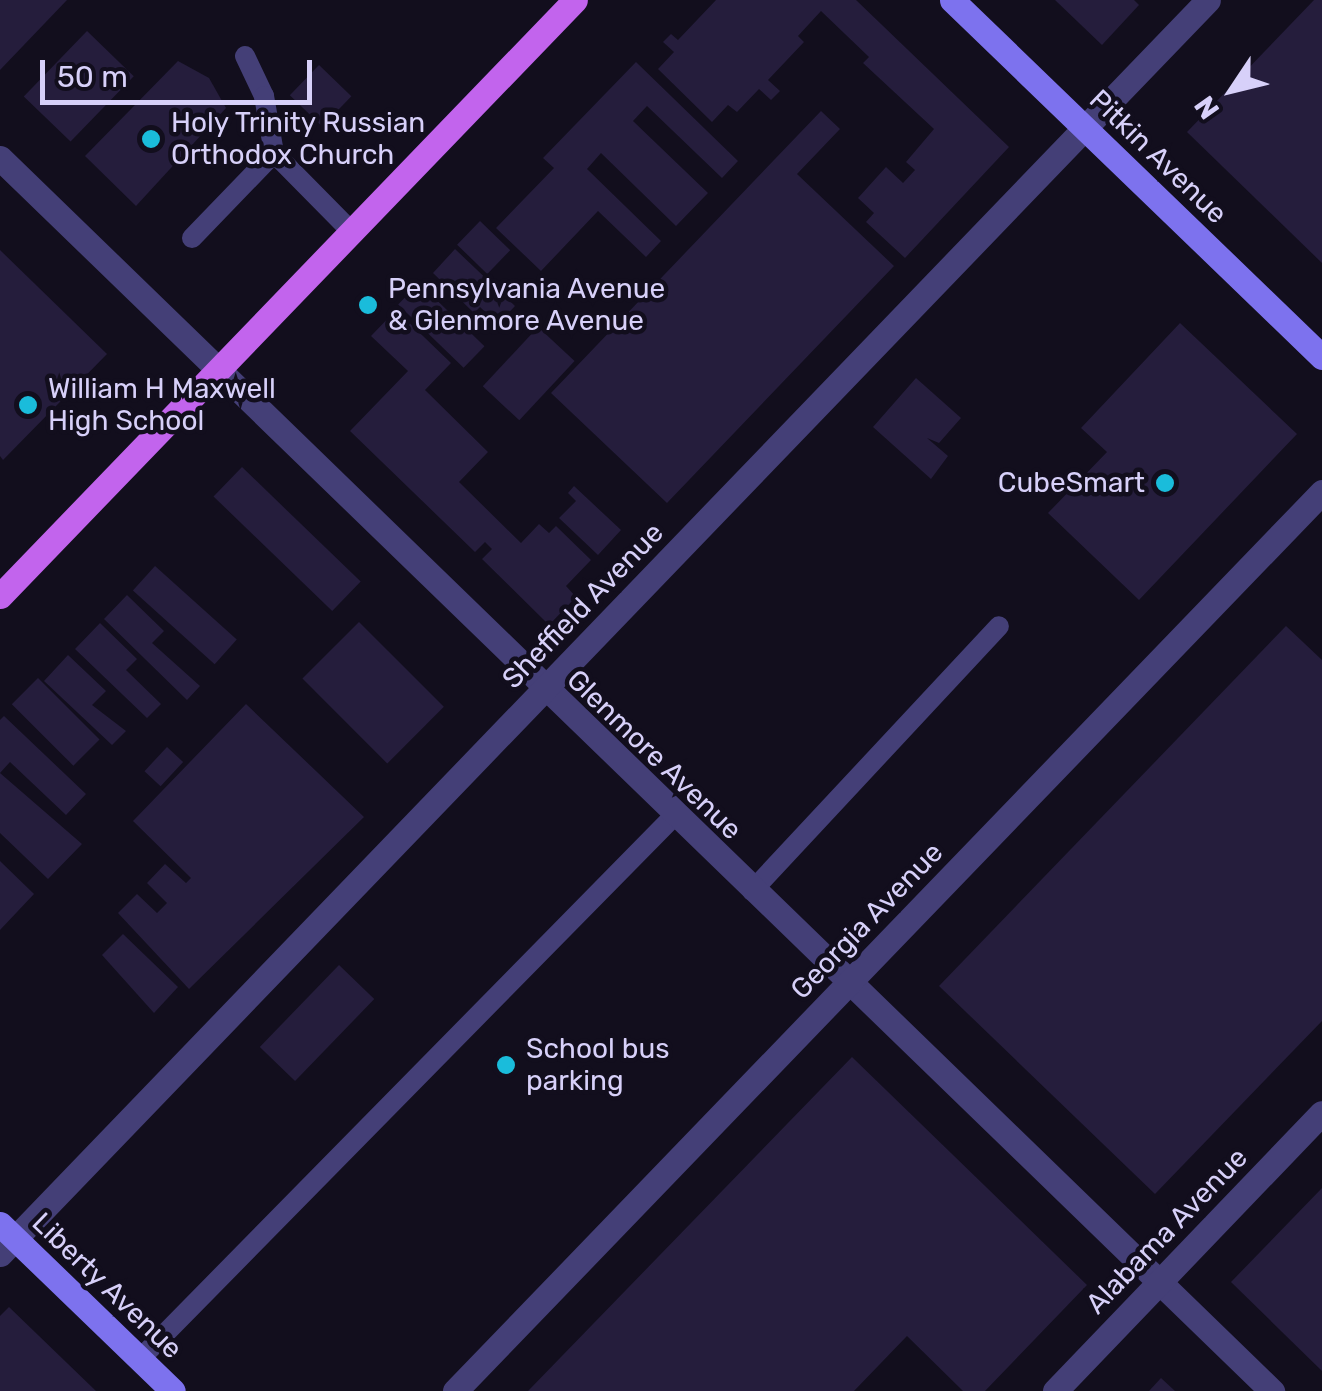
<!DOCTYPE html>
<style>
body{margin:0}
#map{position:relative;width:1322px;height:1391px;overflow:hidden;background:#120e1d;font-family:Rubik,sans-serif}
div>[style]{position:absolute}
[style*='--x']{left:calc(var(--x)*1px);top:calc(var(--y)*1px);width:calc(var(--w)*1px);rotate:calc(var(--a)*1deg)}
.building>*{inset:0;background:#251d3c;transform-origin:0 0}
.lane>*{height:20px;margin:-10px;padding:0 10px;transform-origin:10px;border-radius:10px;background:#443f77}
.street>*{height:25px;margin:-12.5px;padding:0 12.5px;transform-origin:12.5px;border-radius:12.5px;background:#443f77}
.secondary>*{height:25px;margin:-12.5px;padding:0 12.5px;transform-origin:12.5px;border-radius:12.5px;background:#7d72ee}
.primary>*{height:25px;margin:-12.5px;padding:0 12.5px;transform-origin:12.5px;border-radius:12.5px;background:#c264ed}
.dots>*{width:28px;height:28px;translate:-50% -50%;box-sizing:border-box;border:5px solid #120e1d;border-radius:50%}
span{translate:-50% -50%;white-space:nowrap;text-align:center;line-height:1.15;-webkit-text-stroke:9px #120e1d;paint-order:stroke}
.poi-label{font-size:28px;color:#d7d0f9}
.left{translate:0 -50%;text-align:left}
.right{translate:-100% -50%;text-align:right}
.street-label{font-size:28px;color:#d7d0f9}
.north{position:absolute;left:1182px;top:40px;width:100px;height:100px;-webkit-text-stroke:8px #120e1d;paint-order:stroke;rotate:235deg;font-size:28px;font-weight:700;line-height:40px;text-align:center;color:#d7d0f9}
.north::after{content:'';display:block;margin:auto;width:35px;height:45px;background:#d7d0f9;clip-path:polygon(50% 0,100% 100%,50% 72%,0 100%)}
.scale{position:absolute;left:40px;top:60px;width:272px;height:45px;box-sizing:border-box;border:5px solid #d7d0f9;border-top:0;padding-left:12px;font-size:30px;line-height:35px;white-space:nowrap;color:#d7d0f9;-webkit-text-stroke:8px #120e1d;paint-order:stroke}
</style>
<div id="map">
<div class="building">
<i style="clip-path:polygon(0 0,67px 0,0 70px)"></i>
<i style="clip-path:polygon(716px 0,856px 0,1009px 147px,905px 258px,866px 222px,874px 213px,858px 198px,886px 167px,903px 183px,915px 170px,906px 162px,934px 129px,863px 63px,869px 57px,821px 11px,798px 36px,804px 42px,768px 80px,780px 91px,771px 100px,759px 89px,737px 112px,728px 105px,712px 122px,658px 69px,674px 52px,663px 42px,671px 34px,678px 40px)"></i>
<i style="clip-path:polygon(1055px 0,1134px 0,1139px 5px,1102px 45px)"></i>
<i style="clip-path:polygon(1314px 0,1322px 0,1322px 263px,1187px 132px)"></i>
<i style="left:87px;top:31px;width:65px;height:91px;rotate:44deg"></i>
<i style="clip-path:polygon(178px 61px,209px 78px,226px 108px,136px 206px,85px 156px)"></i>
<i style="clip-path:polygon(636px 62px,738px 161px,722px 178px,647px 106px,633px 121px,708px 193px,676px 226px,601px 153px,587px 169px,661px 241px,646px 257px,598px 211px,541px 271px,496px 228px,554px 168px,543px 158px)"></i>
<i style="left:319px;top:65px;width:45px;height:42px;rotate:44deg"></i>
<i style="clip-path:polygon(821px 111px,840px 129px,797px 174px,894px 266px,667px 503px,551px 393px)"></i>
<i style="left:480px;top:221px;width:42px;height:33px;rotate:44deg"></i>
<i style="clip-path:polygon(455px 249px,515px 306px,498px 324px,480px 307px,474px 313px,433px 273px)"></i>
<i style="clip-path:polygon(0 250px,107px 354px,3px 460px,0 456px)"></i>
<i style="left:419px;top:283px;width:91px;height:30px;rotate:44deg"></i>
<i style="clip-path:polygon(396px 310px,451px 363px,425px 390px,488px 452px,459px 482px,521px 543px,539px 524px,549px 533px,556px 526px,591px 560px,566px 586px,576px 597px,549px 625px,482px 559px,492px 549px,485px 542px,475px 552px,350px 431px,408px 371px,371px 336px)"></i>
<i style="clip-path:polygon(1180px 323px,1297px 434px,1139px 600px,1048px 513px,1107px 452px,1081px 428px)"></i>
<i style="left:538px;top:327px;width:50px;height:81px;rotate:43deg"></i>
<i style="clip-path:polygon(916px 378px,961px 418px,939px 443px,927px 438px,948px 456px,931px 479px,873px 427px)"></i>
<i style="left:242px;top:467px;width:165px;height:41px;rotate:44deg"></i>
<i style="clip-path:polygon(574px 486px,621px 530px,598px 555px,559px 518px,576px 501px,568px 493px)"></i>
<i style="left:155px;top:566px;width:110px;height:33px;rotate:42deg"></i>
<i style="clip-path:polygon(127px 595px,164px 631px,152px 643px,200px 686px,187px 700px,104px 619px)"></i>
<i style="left:359px;top:622px;width:120px;height:80px;rotate:45deg"></i>
<i style="clip-path:polygon(100px 623px,137px 659px,126px 670px,161px 704px,147px 718px,75px 649px)"></i>
<i style="clip-path:polygon(1286px 626px,1322px 660px,1322px 1021px,1155px 1194px,939px 986px)"></i>
<i style="clip-path:polygon(68px 655px,106px 691px,92px 705px,126px 731px,112px 745px,44px 681px)"></i>
<i style="left:38px;top:678px;width:87px;height:37px;rotate:45deg"></i>
<i style="clip-path:polygon(246px 704px,364px 817px,189px 989px,118px 913px,137px 894px,157px 913px,167px 903px,147px 883px,165px 864px,186px 883px,191px 878px,133px 821px)"></i>
<i style="clip-path:polygon(4px 716px,86px 794px,66px 815px,10px 762px,0 773px,82px 844px,48px 879px,0 833px,0 720px)"></i>
<i style="left:167px;top:747px;width:22px;height:33px;rotate:43deg"></i>
<i style="clip-path:polygon(0 861px,34px 894px,0 930px)"></i>
<i style="clip-path:polygon(123px 934px,178px 987px,154px 1013px,102px 955px)"></i>
<i style="left:339px;top:965px;width:49px;height:114px;rotate:44deg"></i>
<i style="clip-path:polygon(852px 1057px,1087px 1285px,985px 1391px,963px 1391px,907px 1336px,854px 1391px,528px 1391px)"></i>
<i style="clip-path:polygon(1322px 1188px,1322px 1371px,1231px 1282px)"></i>
<i style="clip-path:polygon(9px 1307px,96px 1391px,0 1391px,0 1316px)"></i>
<i style="clip-path:polygon(1161px 1378px,1175px 1391px,1149px 1391px)"></i>
</div>
<div class="lane">
<i style="--x:245;--y:56;--w:44;--a:64.6"></i>
<i style="--x:264;--y:96;--w:58;--a:80"></i>
<i style="--x:274;--y:153;--w:111;--a:45.4"></i>
<i style="--x:192;--y:238;--w:118;--a:-46"></i>
<i style="--x:752;--y:891;--w:362;--a:-47"></i>
<i style="--x:140;--y:1359;--w:760;--a:-45.48"></i>
</div>
<div class="street">
<i style="--x:0;--y:158;--w:1772;--a:44.11"></i>
<i style="--x:0;--y:1254;--w:1741;--a:-46.07"></i>
<i style="--x:455;--y:1391;--w:1249;--a:-46.04"></i>
<i style="--x:1055;--y:1391;--w:385;--a:-46.2"></i>
</div>
<div class="secondary">
<i style="--x:952;--y:0;--w:514;--a:43.98"></i>
<i style="--x:0;--y:1224;--w:240;--a:44"></i>
</div>
<div class="primary">
<i style="--x:0;--y:596;--w:828;--a:-46.03"></i>
</div>
<div class="dots">
<i style="left:151px;top:139px;background:#1abcdb"></i>
<i style="left:368px;top:305px;background:#1abcdb"></i>
<i style="left:28px;top:405px;background:#1abcdb"></i>
<i style="left:1165px;top:483px;background:#1abcdb"></i>
<i style="left:506px;top:1065px;background:#1abcdb"></i>
</div>
<div class="poi-label">
<span class="left" style="left:171px;top:139px">Holy Trinity Russian<br>Orthodox Church</span>
<span class="left" style="left:388px;top:305px">Pennsylvania Avenue<br>&amp; Glenmore Avenue</span>
<span class="left" style="left:48px;top:405px">William H Maxwell<br>High School</span>
<span class="right" style="left:1145px;top:483px">CubeSmart</span>
<span class="left" style="left:526px;top:1065px">School bus<br>parking</span>
</div>
<div class="street-label">
<span style="left:1158px;top:157px;rotate:44deg">Pitkin Avenue</span>
<span style="left:583px;top:606px;rotate:-46deg">Sheffield Avenue</span>
<span style="left:654px;top:755px;rotate:44deg">Glenmore Avenue</span>
<span style="left:867px;top:921px;rotate:-46deg">Georgia Avenue</span>
<span style="left:1167px;top:1231px;rotate:-46deg">Alabama Avenue</span>
<span style="left:107px;top:1286px;rotate:44deg">Liberty Avenue</span>
</div>
<div class="north">N</div>
<div class="scale">50 m</div>
</div>
